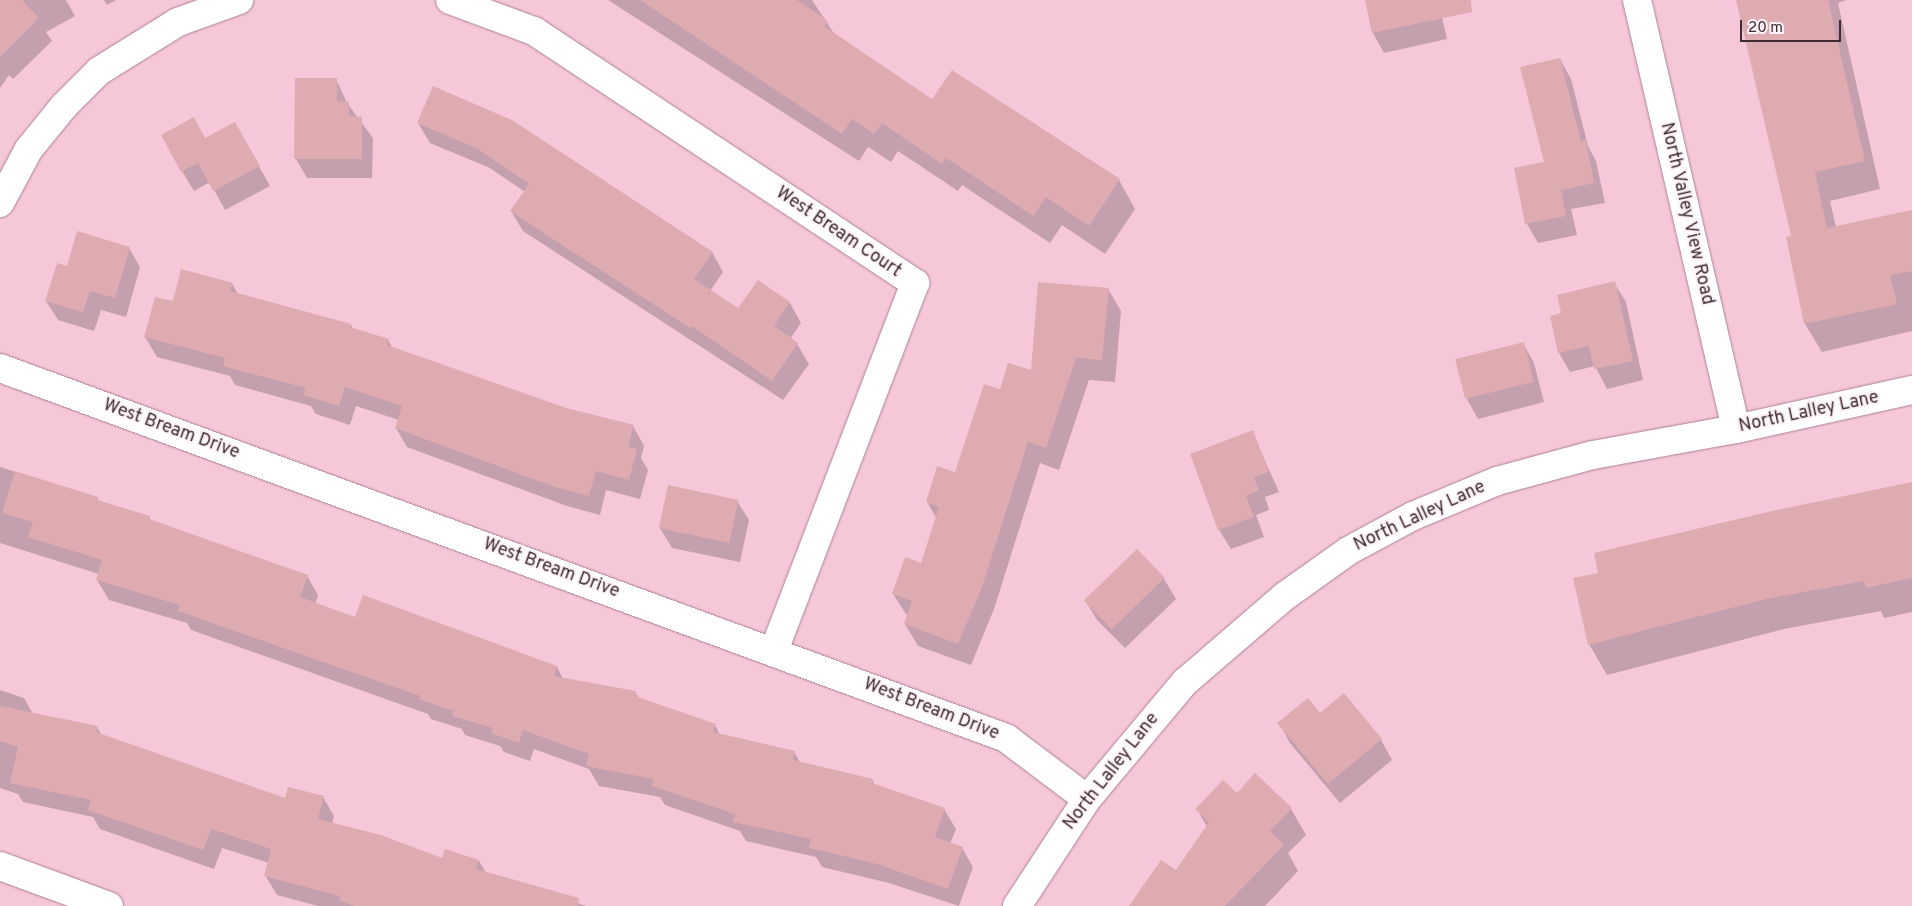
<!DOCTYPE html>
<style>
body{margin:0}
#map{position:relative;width:1912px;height:906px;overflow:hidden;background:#f5c7d9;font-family:Overpass,sans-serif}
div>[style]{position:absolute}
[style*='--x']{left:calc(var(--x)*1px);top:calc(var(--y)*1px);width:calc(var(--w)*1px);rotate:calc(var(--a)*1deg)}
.shadow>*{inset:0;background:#0003}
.building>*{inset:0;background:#deacb0;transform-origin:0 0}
.roads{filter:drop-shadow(0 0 1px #ad8293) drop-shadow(0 0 1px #ad8293)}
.street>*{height:28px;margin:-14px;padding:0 14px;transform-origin:14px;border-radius:14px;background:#fff}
span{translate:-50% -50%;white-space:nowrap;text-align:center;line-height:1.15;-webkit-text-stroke:4px #fdf3f7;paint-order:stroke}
.street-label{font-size:18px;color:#3e2c33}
.scale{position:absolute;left:1740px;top:20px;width:101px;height:22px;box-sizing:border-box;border:2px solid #3e2c33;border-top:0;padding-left:6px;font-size:15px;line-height:18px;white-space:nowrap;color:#3e2c33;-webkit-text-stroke:4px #fdf3f7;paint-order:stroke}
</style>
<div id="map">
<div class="shadow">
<i style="clip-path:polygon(0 0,66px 0,75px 16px,46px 32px,52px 41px,13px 79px,9px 75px,0 88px)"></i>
<i style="clip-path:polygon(104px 0,116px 0,107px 5px)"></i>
<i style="clip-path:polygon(608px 0,812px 0,835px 35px,932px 101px,1119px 180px,1135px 209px,1105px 254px,1062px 225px,1050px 243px,962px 185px,958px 191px,898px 151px,891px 162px,868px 147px,859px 161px)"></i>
<i style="clip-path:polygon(1366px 0,1438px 0,1447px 39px,1384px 53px,1373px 33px)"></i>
<i style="clip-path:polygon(1738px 0,1846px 0,1838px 3px,1880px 189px,1830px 201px,1836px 227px,1912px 211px,1912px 331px,1822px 352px,1805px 324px,1787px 238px,1792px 237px)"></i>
<i style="clip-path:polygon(1560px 59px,1571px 79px,1588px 146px,1596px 161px,1605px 203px,1571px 209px,1577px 235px,1538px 243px,1527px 224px,1546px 163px)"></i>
<i style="clip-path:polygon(336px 79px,347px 103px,373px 138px,372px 178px,307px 178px,296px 159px)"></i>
<i style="clip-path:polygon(433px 88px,712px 252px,723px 272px,710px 291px,739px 309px,758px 282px,790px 303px,801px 323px,790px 339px,797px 344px,809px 364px,783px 400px,523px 231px,511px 211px,525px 192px,490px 168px,430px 143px,418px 123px)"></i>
<i style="clip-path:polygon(205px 139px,246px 143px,270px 186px,225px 210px,210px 182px,194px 191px,182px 171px)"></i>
<i style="clip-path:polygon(129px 248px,140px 267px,126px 317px,101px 310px,94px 331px,58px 320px,46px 301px,68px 267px)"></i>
<i style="clip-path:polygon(1614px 283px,1626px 302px,1643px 380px,1607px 389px,1595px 366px,1570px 372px,1559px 353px,1563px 314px)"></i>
<i style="clip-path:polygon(232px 284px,238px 294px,351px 325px,353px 329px,388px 340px,393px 349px,566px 409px,633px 426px,644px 446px,641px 458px,648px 470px,640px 499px,606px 490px,600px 515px,567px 506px,407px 447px,396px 428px,399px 420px,356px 406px,350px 425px,316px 414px,311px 406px,235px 385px,230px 376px,157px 357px,145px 337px,173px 303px)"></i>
<i style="clip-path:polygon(1108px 289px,1121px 311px,1115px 382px,1089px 380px,1059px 470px,1040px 463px,994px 609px,971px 665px,918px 646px,905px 624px,908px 617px,893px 594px,922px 564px,937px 519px,927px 502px,956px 473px,1001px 391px,1032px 372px)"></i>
<i style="clip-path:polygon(1523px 343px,1534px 363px,1544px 402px,1478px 419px,1467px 399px)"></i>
<i style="clip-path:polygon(1252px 432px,1279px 492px,1265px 497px,1269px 510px,1256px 515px,1264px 537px,1231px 549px,1219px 530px,1191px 454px)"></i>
<i style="clip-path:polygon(0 467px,97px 498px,99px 501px,149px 517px,152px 522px,307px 576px,318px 595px,315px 604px,356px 618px,557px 667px,563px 679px,635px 692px,639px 699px,715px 725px,720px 735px,794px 752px,801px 764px,872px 780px,875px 785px,944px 809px,956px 829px,950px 844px,962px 848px,973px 867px,959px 906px,889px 883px,822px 867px,816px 857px,746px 841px,740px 831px,665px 805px,660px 797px,599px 786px,589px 769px,534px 749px,530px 761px,504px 752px,500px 746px,465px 735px,462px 729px,431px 719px,428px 714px,191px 630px,187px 623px,109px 600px,97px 580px,99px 574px,0 543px)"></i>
<i style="clip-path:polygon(1912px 483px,1912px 612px,1884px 618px,1881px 611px,1784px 629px,1607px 675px,1589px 644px,1600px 574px)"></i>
<i style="clip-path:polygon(737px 501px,749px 520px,740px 562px,672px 548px,660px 528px)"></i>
<i style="clip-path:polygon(1137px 550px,1164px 579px,1176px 599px,1125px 648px,1097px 620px,1085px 600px)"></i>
<i style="clip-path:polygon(0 690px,24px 698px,33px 714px,97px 727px,102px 736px,286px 799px,323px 797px,334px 816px,332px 824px,443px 860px,479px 861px,486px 873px,586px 906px,318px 906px,277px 895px,265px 875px,269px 863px,222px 848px,214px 869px,100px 829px,93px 817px,23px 802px,18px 794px,0 788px)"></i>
<i style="clip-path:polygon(1344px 695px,1381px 740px,1392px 760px,1340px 803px,1290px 743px,1279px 723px,1320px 715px)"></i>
<i style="clip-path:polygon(1237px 794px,1291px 809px,1306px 835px,1288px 853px,1298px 871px,1265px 906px,1131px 906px,1177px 871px,1207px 827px,1197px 809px)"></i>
</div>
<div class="building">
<i style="clip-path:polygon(0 0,22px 0,39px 18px,0 57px)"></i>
<i style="clip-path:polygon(640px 0,797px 0,828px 21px,824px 26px,932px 99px,952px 70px,1120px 179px,1089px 226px,1046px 197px,1033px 216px,946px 158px,942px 164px,882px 123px,874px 134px,852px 119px,842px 134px)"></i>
<i style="clip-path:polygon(1365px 0,1471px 0,1472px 12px,1372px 33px)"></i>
<i style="clip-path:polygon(1736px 0,1828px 0,1865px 161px,1815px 172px,1827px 228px,1912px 210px,1912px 271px,1890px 275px,1897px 304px,1804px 324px,1786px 237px,1791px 236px)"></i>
<i style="clip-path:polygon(1560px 58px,1581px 141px,1586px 140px,1594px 183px,1561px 190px,1566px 216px,1525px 224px,1514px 168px,1544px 162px,1520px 67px)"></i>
<i style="clip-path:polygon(295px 78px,337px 78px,337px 101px,349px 102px,349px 116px,362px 117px,362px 159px,294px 159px)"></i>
<i style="clip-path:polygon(433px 86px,512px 120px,713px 252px,694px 279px,738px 308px,758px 280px,790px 302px,774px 326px,798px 343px,772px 381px,692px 326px,690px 328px,510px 211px,529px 184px,478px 149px,417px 123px)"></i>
<i style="clip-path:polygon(194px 117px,205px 138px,235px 122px,260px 166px,213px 191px,198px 163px,181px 172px,161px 135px)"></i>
<i style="clip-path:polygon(77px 231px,130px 247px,115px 298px,90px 291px,83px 312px,45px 301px,57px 263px,67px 266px)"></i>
<i style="clip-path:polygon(181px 269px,233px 283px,230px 291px,351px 324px,350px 327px,389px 339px,387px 345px,566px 408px,634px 425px,628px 447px,637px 449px,629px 480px,596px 471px,589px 496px,555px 487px,395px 428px,402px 406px,345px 387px,339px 406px,303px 395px,306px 388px,223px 366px,225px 358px,144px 337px,155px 297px,173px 301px)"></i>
<i style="clip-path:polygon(1615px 281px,1633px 361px,1594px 369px,1589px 346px,1558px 353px,1550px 316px,1561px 313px,1557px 295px)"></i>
<i style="clip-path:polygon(1038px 282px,1109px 288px,1102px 360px,1076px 358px,1046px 448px,1028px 442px,982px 587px,958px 644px,904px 624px,912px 601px,892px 594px,905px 557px,921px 563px,939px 507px,926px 502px,937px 466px,955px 472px,984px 384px,1000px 389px,1008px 363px,1031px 370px)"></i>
<i style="left:1524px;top:342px;width:41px;height:71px;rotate:76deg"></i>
<i style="clip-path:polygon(1253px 430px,1269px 472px,1254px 477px,1259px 490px,1246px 496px,1254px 517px,1218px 530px,1190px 454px)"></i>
<i style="clip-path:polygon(15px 471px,98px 497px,97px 500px,150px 516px,149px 519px,308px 575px,300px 597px,355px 617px,363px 595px,557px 666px,554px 676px,636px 691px,635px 696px,716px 724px,713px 732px,795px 751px,793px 760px,873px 779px,872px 783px,945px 808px,935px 837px,963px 847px,948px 889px,877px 864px,809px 848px,811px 839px,733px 822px,735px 814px,652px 786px,654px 779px,586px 766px,589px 754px,523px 730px,519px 743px,491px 733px,493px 728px,452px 716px,454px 711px,418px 699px,420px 696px,178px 611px,180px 605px,96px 580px,102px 560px,28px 537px,33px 522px,2px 513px)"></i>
<i style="clip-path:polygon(1912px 482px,1912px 578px,1866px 588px,1864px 581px,1766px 599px,1588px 645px,1573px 578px,1598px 573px,1594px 553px,1772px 511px)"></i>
<i style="left:668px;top:485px;width:72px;height:44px;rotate:12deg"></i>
<i style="left:1137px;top:549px;width:40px;height:74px;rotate:46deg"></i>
<i style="clip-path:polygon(1344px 693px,1382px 739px,1328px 784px,1277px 723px,1308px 698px,1320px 713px)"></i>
<i style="clip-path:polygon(0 706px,98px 726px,96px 732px,285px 798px,288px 787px,324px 796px,318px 819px,381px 835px,442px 858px,445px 849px,479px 860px,476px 869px,579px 898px,578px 906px,354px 906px,339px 900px,340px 896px,264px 876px,271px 849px,211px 829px,203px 850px,88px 810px,91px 800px,10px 783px,18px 747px,0 741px)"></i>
<i style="clip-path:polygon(1255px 773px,1292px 808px,1270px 831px,1284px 845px,1225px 906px,1129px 906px,1161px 860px,1176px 870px,1209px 822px,1195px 809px,1223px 780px,1237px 793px)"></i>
</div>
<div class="roads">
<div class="street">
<i style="--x:450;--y:0;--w:90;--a:20.3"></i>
<i style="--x:534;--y:31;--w:457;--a:33.5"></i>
<i style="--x:915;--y:283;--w:393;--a:111"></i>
<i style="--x:1637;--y:0;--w:440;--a:77"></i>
<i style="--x:0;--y:203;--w:61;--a:-61.8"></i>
<i style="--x:29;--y:149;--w:55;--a:-50.9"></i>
<i style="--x:64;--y:106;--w:49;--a:-45"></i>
<i style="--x:99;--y:71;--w:93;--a:-31.8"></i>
<i style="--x:178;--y:22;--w:65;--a:-19.8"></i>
<i style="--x:0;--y:368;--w:1072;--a:20.19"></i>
<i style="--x:1006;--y:738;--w:101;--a:37"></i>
<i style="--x:0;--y:866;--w:116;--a:20.2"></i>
<i style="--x:1017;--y:906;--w:128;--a:-56.8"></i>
<i style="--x:1087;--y:799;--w:153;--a:-50.1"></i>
<i style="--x:1185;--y:682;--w:132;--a:-40.7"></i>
<i style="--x:1285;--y:596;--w:77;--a:-35.5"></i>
<i style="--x:1348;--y:551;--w:74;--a:-28.3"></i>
<i style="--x:1413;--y:516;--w:91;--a:-22.6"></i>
<i style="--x:1497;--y:481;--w:99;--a:-15.2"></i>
<i style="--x:1593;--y:455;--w:145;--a:-10.3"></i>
<i style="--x:1736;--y:429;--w:180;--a:-12.5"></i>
</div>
</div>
<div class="street-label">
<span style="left:1686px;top:214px;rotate:77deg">North Valley View Road</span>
<span style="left:838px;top:233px;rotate:34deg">West Bream Court</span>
<span style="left:1809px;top:413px;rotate:-12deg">North Lalley Lane</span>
<span style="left:171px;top:430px;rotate:20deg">West Bream Drive</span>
<span style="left:1420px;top:517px;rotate:-25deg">North Lalley Lane</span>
<span style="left:551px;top:569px;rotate:20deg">West Bream Drive</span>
<span style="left:931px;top:710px;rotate:21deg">West Bream Drive</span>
<span style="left:1112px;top:772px;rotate:-52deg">North Lalley Lane</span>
</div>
<div class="scale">20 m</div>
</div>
